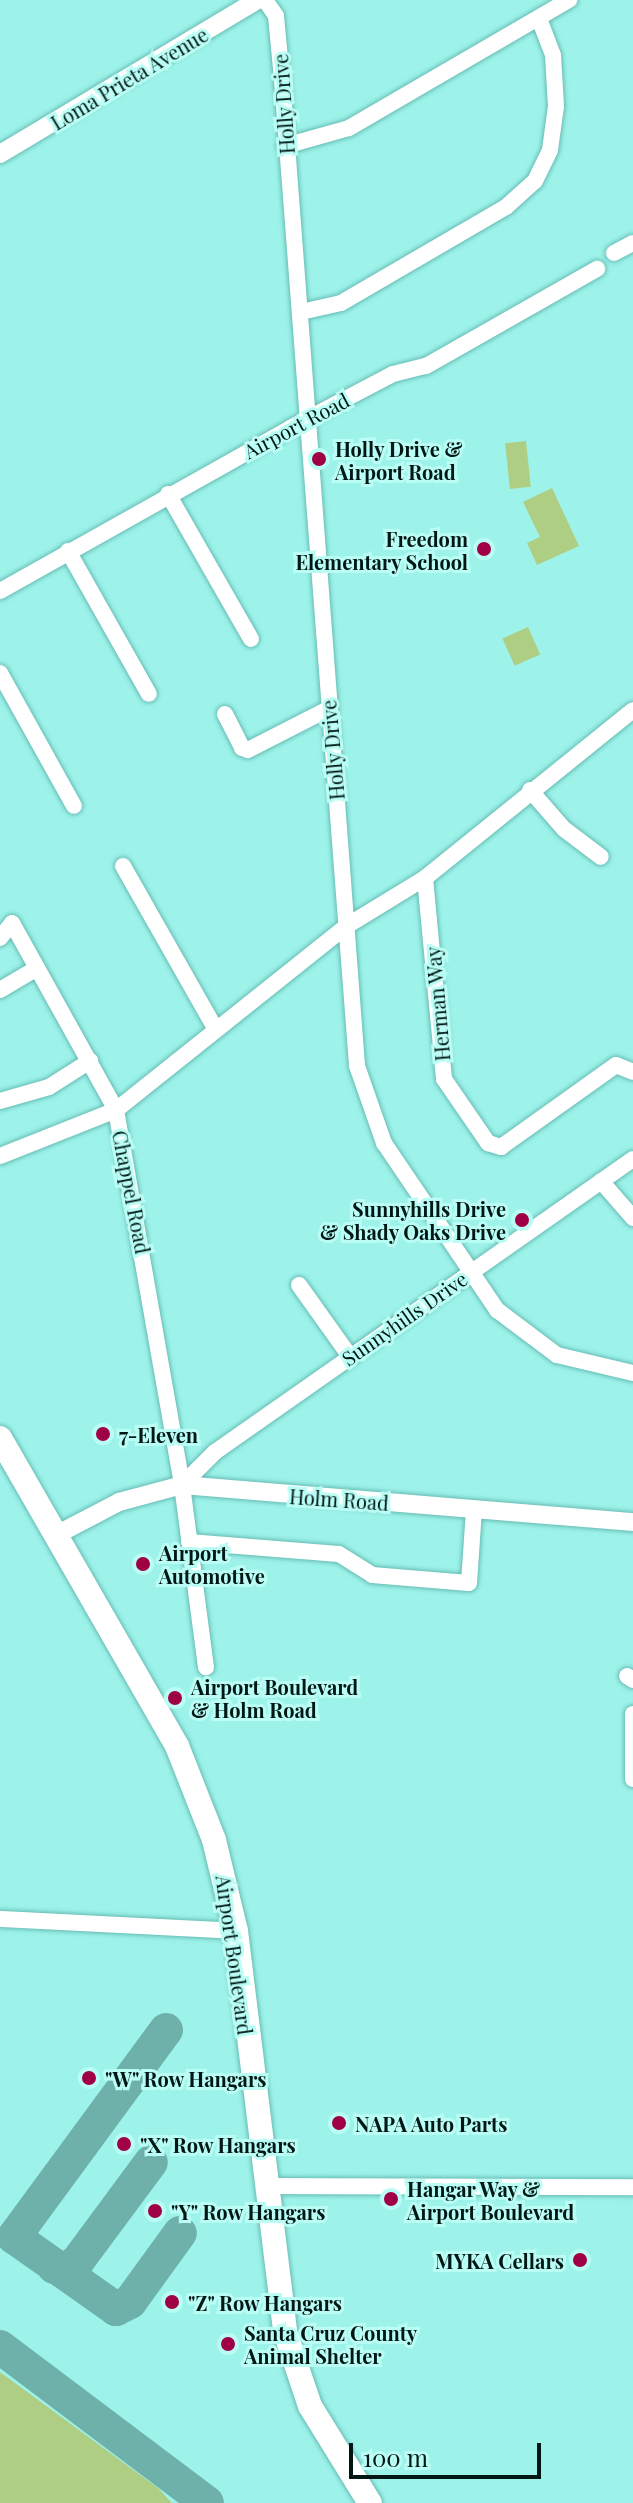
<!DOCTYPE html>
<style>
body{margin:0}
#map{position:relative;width:633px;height:2503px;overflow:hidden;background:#9df3ea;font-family:"Playfair Display",serif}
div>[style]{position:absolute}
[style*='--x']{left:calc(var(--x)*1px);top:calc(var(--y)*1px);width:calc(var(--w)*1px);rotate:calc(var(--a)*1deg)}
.green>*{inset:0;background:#aece83;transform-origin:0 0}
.taxiway>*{height:34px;margin:-17px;padding:0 17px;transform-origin:17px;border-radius:17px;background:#6eb0aa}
.roads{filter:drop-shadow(0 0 2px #67bcb4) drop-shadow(0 0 2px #67bcb4)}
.minor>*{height:16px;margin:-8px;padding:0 8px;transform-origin:8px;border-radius:8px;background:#fff}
.tertiary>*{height:18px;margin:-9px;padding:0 9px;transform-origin:9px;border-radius:9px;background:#fff}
.primary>*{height:24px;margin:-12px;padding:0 12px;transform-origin:12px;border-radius:12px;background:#fff}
.dots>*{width:22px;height:22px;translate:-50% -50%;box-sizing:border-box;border:4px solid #bafdf5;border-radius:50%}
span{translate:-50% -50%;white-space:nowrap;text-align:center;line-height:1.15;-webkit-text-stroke:6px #bafdf5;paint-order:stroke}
.street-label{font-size:20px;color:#001715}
.poi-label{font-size:20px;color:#001715;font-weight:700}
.left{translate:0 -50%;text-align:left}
.right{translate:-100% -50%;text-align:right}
.scale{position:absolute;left:349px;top:2443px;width:192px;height:36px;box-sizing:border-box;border:4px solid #001715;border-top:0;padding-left:10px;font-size:24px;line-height:28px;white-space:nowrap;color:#001715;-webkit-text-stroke:6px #bafdf5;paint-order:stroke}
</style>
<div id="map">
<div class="green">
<i style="left:526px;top:441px;width:46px;height:21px;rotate:84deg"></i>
<i style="clip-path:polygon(552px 488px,579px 546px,537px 565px,527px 543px,540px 537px,523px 502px)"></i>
<i style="left:528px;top:627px;width:30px;height:28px;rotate:66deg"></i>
<i style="clip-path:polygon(0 2372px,158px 2488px,172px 2503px,0 2503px)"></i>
</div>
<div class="taxiway">
<i style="--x:166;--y:2030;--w:257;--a:126.3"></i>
<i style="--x:14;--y:2237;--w:125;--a:35.2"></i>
<i style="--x:116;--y:2309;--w:16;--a:-27"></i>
<i style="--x:130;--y:2302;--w:85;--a:-54.1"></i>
<i style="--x:54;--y:2267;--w:12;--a:9"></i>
<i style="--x:66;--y:2269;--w:13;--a:-32"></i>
<i style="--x:77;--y:2262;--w:124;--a:-53.5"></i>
<i style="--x:0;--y:2347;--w:259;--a:37"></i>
</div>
<div class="roads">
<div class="minor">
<i style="--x:265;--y:0;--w:19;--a:55"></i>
<i style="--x:276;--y:16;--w:63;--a:84.6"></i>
<i style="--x:282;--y:79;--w:990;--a:85.65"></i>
<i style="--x:357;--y:1066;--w:82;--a:70.7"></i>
<i style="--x:384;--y:1143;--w:202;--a:55.9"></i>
<i style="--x:497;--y:1310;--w:75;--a:36.9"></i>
<i style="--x:557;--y:1355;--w:78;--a:13.3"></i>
<i style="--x:285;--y:146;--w:66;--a:-15.7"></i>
<i style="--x:349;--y:128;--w:255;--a:-30.2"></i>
<i style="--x:614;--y:253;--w:21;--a:-28"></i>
<i style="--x:301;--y:312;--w:41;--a:-12.7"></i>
<i style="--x:341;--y:303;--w:191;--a:-30.2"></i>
<i style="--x:506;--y:207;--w:39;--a:-42"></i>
<i style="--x:535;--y:181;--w:34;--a:-64"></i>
<i style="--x:550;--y:150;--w:44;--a:-82.2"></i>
<i style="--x:556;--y:106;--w:51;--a:-93.4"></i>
<i style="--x:553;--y:55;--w:40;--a:-111"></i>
<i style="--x:168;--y:494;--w:167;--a:60.2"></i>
<i style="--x:68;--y:551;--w:164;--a:60.5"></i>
<i style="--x:0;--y:591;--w:333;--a:-29.3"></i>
<i style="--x:290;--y:428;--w:116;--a:-27.7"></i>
<i style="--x:393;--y:374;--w:34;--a:-14"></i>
<i style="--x:426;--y:366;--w:197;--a:-29.6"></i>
<i style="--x:0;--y:673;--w:152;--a:60.9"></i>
<i style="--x:225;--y:714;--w:38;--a:63"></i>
<i style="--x:242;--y:748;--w:6;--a:18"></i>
<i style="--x:248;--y:750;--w:90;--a:-27.1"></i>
<i style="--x:530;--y:790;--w:52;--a:48.9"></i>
<i style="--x:564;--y:829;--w:46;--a:37.1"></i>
<i style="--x:123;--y:866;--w:186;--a:60.4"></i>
<i style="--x:425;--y:878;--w:267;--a:-38.9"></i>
<i style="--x:0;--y:938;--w:19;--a:-51"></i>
<i style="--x:12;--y:923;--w:214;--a:60.9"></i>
<i style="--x:116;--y:1110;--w:381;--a:80"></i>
<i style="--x:182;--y:1485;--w:184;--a:82.5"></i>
<i style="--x:0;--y:990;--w:43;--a:-30.7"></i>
<i style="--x:0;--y:1101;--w:51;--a:-15.9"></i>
<i style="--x:49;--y:1087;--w:49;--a:-32.4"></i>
<i style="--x:0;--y:1156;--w:125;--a:-21.6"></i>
<i style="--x:116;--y:1110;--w:293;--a:-38.6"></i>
<i style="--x:345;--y:927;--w:94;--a:-31.5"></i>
<i style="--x:425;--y:878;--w:202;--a:84.6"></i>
<i style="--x:444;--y:1079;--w:78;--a:55.5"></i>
<i style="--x:488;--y:1143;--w:14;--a:17"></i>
<i style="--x:501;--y:1147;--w:141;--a:-35.5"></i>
<i style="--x:616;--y:1065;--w:18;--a:22"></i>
<i style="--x:601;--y:1181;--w:49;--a:49.1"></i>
<i style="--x:299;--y:1285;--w:86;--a:54.5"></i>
<i style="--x:182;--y:1485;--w:47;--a:-45"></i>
<i style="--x:215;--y:1452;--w:510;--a:-35.03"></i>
<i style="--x:189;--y:1542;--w:150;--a:4.6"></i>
<i style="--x:339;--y:1554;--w:39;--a:32"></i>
<i style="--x:372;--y:1575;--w:97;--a:4.7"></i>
<i style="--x:469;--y:1583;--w:74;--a:-86.1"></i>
<i style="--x:627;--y:1676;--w:7;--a:34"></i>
<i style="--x:633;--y:1714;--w:65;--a:90"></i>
<i style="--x:0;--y:1919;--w:236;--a:2.9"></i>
<i style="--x:264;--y:2186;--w:369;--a:0.2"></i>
</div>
<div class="tertiary">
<i style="--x:0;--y:154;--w:300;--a:-30.9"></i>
<i style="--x:56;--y:1535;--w:71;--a:-27.6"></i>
<i style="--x:119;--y:1502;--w:65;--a:-15.1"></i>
<i style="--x:182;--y:1485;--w:453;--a:4.7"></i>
</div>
<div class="primary">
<i style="--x:0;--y:1438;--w:355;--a:60.1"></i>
<i style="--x:177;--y:1746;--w:101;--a:68.5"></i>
<i style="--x:214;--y:1840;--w:94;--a:76.4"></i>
<i style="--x:236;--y:1931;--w:404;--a:83"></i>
<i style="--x:285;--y:2332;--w:78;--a:71.3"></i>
<i style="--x:310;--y:2406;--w:114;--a:58.3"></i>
</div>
</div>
<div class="dots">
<i style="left:319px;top:459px;background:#9f0144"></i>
<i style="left:484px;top:549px;background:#9f0144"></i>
<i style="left:522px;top:1220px;background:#9f0144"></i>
<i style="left:103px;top:1434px;background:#9f0144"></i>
<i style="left:143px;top:1564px;background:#9f0144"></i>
<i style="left:175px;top:1698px;background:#9f0144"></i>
<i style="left:89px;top:2078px;background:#9f0144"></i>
<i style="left:339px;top:2123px;background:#9f0144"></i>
<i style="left:124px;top:2144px;background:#9f0144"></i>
<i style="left:391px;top:2199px;background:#9f0144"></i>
<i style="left:155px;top:2211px;background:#9f0144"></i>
<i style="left:580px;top:2260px;background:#9f0144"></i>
<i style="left:172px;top:2302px;background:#9f0144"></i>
<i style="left:228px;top:2344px;background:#9f0144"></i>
</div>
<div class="street-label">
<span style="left:129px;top:78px;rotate:-31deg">Loma Prieta Avenue</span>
<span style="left:283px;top:104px;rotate:-94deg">Holly Drive</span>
<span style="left:296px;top:425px;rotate:-28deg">Airport Road</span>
<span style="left:332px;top:750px;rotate:-95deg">Holly Drive</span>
<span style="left:437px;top:1004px;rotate:-95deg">Herman Way</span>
<span style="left:132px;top:1192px;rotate:79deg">Chappel Road</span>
<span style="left:404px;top:1318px;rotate:-35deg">Sunnyhills Drive</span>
<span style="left:339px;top:1499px;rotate:4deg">Holm Road</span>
<span style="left:235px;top:1955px;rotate:82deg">Airport Boulevard</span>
</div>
<div class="poi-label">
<span class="left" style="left:335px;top:460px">Holly Drive &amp;<br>Airport Road</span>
<span class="right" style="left:468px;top:550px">Freedom<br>Elementary School</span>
<span class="right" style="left:506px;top:1220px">Sunnyhills Drive<br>&amp; Shady Oaks Drive</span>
<span class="left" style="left:119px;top:1434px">7-Eleven</span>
<span class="left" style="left:159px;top:1564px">Airport<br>Automotive</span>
<span class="left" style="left:191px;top:1698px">Airport Boulevard<br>&amp; Holm Road</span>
<span class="left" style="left:105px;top:2078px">"W" Row Hangars</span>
<span class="left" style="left:355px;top:2123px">NAPA Auto Parts</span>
<span class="left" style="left:140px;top:2144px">"X" Row Hangars</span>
<span class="left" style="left:407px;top:2200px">Hangar Way &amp;<br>Airport Boulevard</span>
<span class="left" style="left:171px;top:2211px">"Y" Row Hangars</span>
<span class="right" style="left:564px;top:2260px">MYKA Cellars</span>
<span class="left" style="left:188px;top:2302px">"Z" Row Hangars</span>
<span class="left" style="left:244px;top:2344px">Santa Cruz County<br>Animal Shelter</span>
</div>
<div class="scale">100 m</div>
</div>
